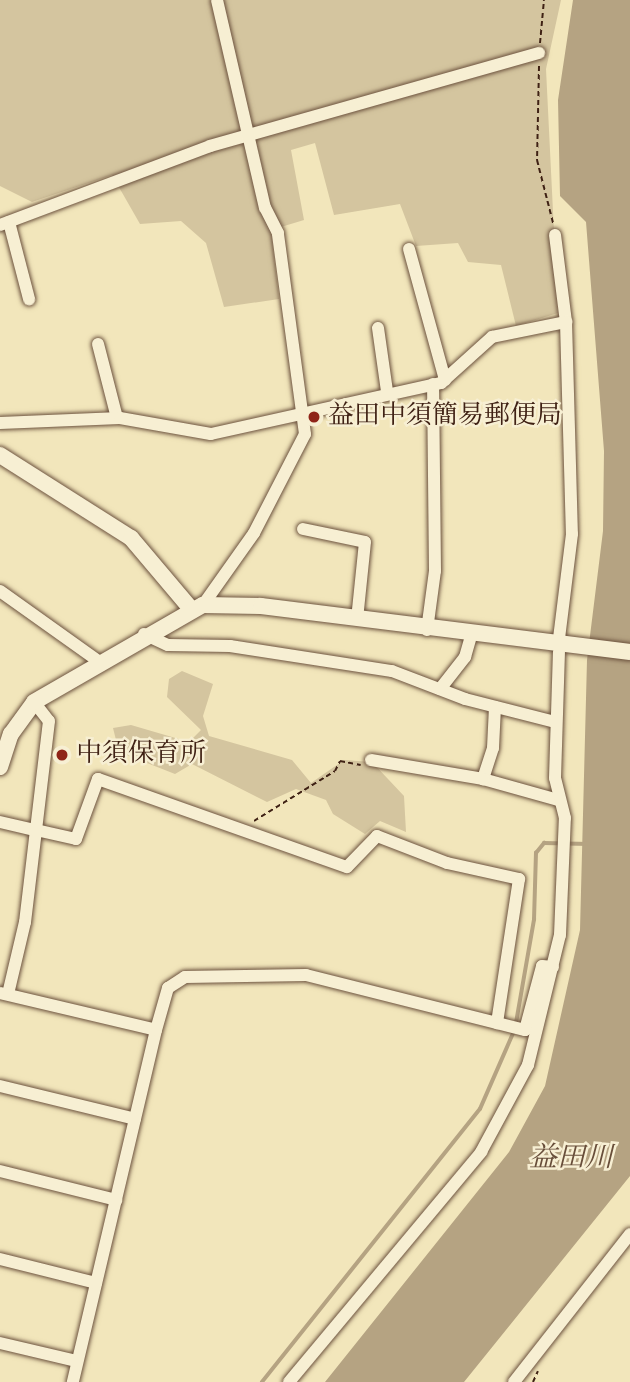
<!DOCTYPE html>
<meta charset="utf-8">
<style>
body{margin:0}
#map{position:relative;width:630px;height:1382px;overflow:hidden;background:#f2e6bb;font-family:"Sorts Mill Goudy","Noto Serif JP",serif}
div>[style]{position:absolute}
[style*='--x']{left:calc(var(--x)*1px);top:calc(var(--y)*1px);width:calc(var(--w)*1px);rotate:calc(var(--a)*1deg)}
.green>*{inset:0;background:#d4c59f}
.water>*{inset:0;background:#b5a382}
.stream>*{height:3.5px;margin:-1.75px;padding:0 1.75px;transform-origin:1.75px;border-radius:1.75px;background:#b5a382}
.path>*{height:2px;margin-top:-1px;transform-origin:0;background:repeating-linear-gradient(90deg,#3f2114 0 5px,transparent 0 8.5px)}
.roads{filter:drop-shadow(0 0 2px #6c523e) drop-shadow(0 0 2px #6c523e)}
.street>*{height:12px;margin:-6px;padding:0 6px;transform-origin:6px;border-radius:6px;background:#f7efd3}
.secondary>*{height:16px;margin:-8px;padding:0 8px;transform-origin:8px;border-radius:8px;background:#f7efd3}
.dots>*{width:19px;height:19px;translate:-50% -50%;box-sizing:border-box;border:4px solid #f7efd3;border-radius:50%}
span{translate:-50% -50%;white-space:nowrap;text-align:center;line-height:1.15;-webkit-text-stroke:5px #f7efd3;paint-order:stroke}
.poi-label{font-size:26px;color:#3f2114}
.left{translate:0 -50%;text-align:left}
.water-label{font-size:28px;color:#684e3a;font-style:italic}
</style>
<div id="map">
<div class="green">
<i style="clip-path:polygon(0 0,561px 0,546px 69px,558px 313px,516px 326px,501px 265px,468px 262px,458px 243px,416px 246px,400px 204px,334px 215px,315px 143px,291px 150px,304px 220px,271px 230px,279px 299px,224px 307px,206px 243px,181px 221px,140px 224px,112px 175px,32px 202px,0 186px)"></i>
<i style="clip-path:polygon(182px 671px,213px 684px,203px 716px,209px 736px,292px 760px,311px 783px,344px 760px,372px 762px,404px 796px,406px 832px,380px 821px,365px 834px,333px 814px,326px 800px,296px 789px,267px 802px,192px 764px,175px 774px,119px 752px,113px 728px,131px 725px,189px 742px,201px 730px,167px 697px,169px 679px)"></i>
</div>
<div class="water">
<i style="clip-path:polygon(573px 0,630px 0,630px 1176px,464px 1382px,325px 1382px,509px 1152px,545px 1086px,580px 930px,587px 660px,603px 531px,604px 451px,586px 222px,560px 196px,558px 100px)"></i>
</div>
<div class="stream">
<i style="--x:516;--y:1023;--w:105;--a:-80.1"></i>
<i style="--x:534;--y:920;--w:67;--a:-88.3"></i>
<i style="--x:536;--y:853;--w:13;--a:-51"></i>
<i style="--x:544;--y:843;--w:45;--a:1.3"></i>
<i style="--x:262;--y:1382;--w:349;--a:-51.4"></i>
<i style="--x:480;--y:1109;--w:85;--a:-66.4"></i>
</div>
<div class="path">
<i style="--x:540;--y:43;--w:43;--a:-84.7"></i>
<i style="--x:539;--y:66;--w:94;--a:91.2"></i>
<i style="--x:537;--y:160;--w:65;--a:75.7"></i>
<i style="--x:254;--y:821;--w:95;--a:-31.7"></i>
<i style="--x:335;--y:771;--w:11;--a:-63"></i>
<i style="--x:340;--y:761;--w:21;--a:11"></i>
<i style="--x:533;--y:1382;--w:12;--a:-66"></i>
</div>
<div class="roads">
<div class="street">
<i style="--x:9;--y:222;--w:80;--a:75.4"></i>
<i style="--x:0;--y:225;--w:224;--a:-20.6"></i>
<i style="--x:210;--y:146;--w:342;--a:-15.8"></i>
<i style="--x:555;--y:235;--w:88;--a:82.8"></i>
<i style="--x:566;--y:322;--w:212;--a:88.4"></i>
<i style="--x:572;--y:534;--w:106;--a:97.1"></i>
<i style="--x:409;--y:249;--w:136;--a:74.6"></i>
<i style="--x:378;--y:328;--w:64;--a:81.9"></i>
<i style="--x:98;--y:344;--w:76;--a:75.6"></i>
<i style="--x:0;--y:423;--w:120;--a:-2.4"></i>
<i style="--x:120;--y:418;--w:92;--a:10"></i>
<i style="--x:211;--y:434;--w:236;--a:-12.5"></i>
<i style="--x:441;--y:383;--w:69;--a:-42"></i>
<i style="--x:492;--y:337;--w:76;--a:-11.5"></i>
<i style="--x:303;--y:529;--w:63;--a:11.8"></i>
<i style="--x:365;--y:542;--w:77;--a:95.9"></i>
<i style="--x:0;--y:591;--w:120;--a:35.5"></i>
<i style="--x:203;--y:605;--w:88;--a:-54.7"></i>
<i style="--x:254;--y:533;--w:111;--a:-62.7"></i>
<i style="--x:305;--y:434;--w:203;--a:-97.7"></i>
<i style="--x:278;--y:233;--w:28;--a:-117"></i>
<i style="--x:265;--y:208;--w:213;--a:-103"></i>
<i style="--x:427;--y:630;--w:60;--a:-82.3"></i>
<i style="--x:435;--y:571;--w:187;--a:-90.6"></i>
<i style="--x:144;--y:634;--w:26;--a:25"></i>
<i style="--x:168;--y:645;--w:62;--a:0.9"></i>
<i style="--x:230;--y:646;--w:164;--a:8.8"></i>
<i style="--x:392;--y:671;--w:78;--a:21"></i>
<i style="--x:465;--y:699;--w:93;--a:14.3"></i>
<i style="--x:440;--y:689;--w:41;--a:-52"></i>
<i style="--x:465;--y:657;--w:22;--a:-74"></i>
<i style="--x:34;--y:702;--w:24;--a:52"></i>
<i style="--x:49;--y:721;--w:110;--a:96.8"></i>
<i style="--x:36;--y:830;--w:41;--a:12.7"></i>
<i style="--x:76;--y:839;--w:64;--a:-69.9"></i>
<i style="--x:98;--y:779;--w:264;--a:19.5"></i>
<i style="--x:347;--y:867;--w:43;--a:-45.9"></i>
<i style="--x:377;--y:836;--w:75;--a:21.1"></i>
<i style="--x:447;--y:863;--w:74;--a:12.5"></i>
<i style="--x:519;--y:879;--w:146;--a:98.7"></i>
<i style="--x:495;--y:707;--w:41;--a:92.8"></i>
<i style="--x:493;--y:748;--w:33;--a:108"></i>
<i style="--x:483;--y:779;--w:78;--a:15.6"></i>
<i style="--x:371;--y:760;--w:114;--a:9.6"></i>
<i style="--x:0;--y:822;--w:37;--a:13"></i>
<i style="--x:36;--y:830;--w:93;--a:96.8"></i>
<i style="--x:25;--y:922;--w:74;--a:103.3"></i>
<i style="--x:0;--y:993;--w:160;--a:13.3"></i>
<i style="--x:156;--y:1030;--w:362;--a:103.3"></i>
<i style="--x:156;--y:1030;--w:44;--a:-74.1"></i>
<i style="--x:168;--y:988;--w:20;--a:-33"></i>
<i style="--x:185;--y:977;--w:121;--a:-0.9"></i>
<i style="--x:306;--y:975;--w:226;--a:14.1"></i>
<i style="--x:525;--y:1030;--w:66;--a:-75.1"></i>
<i style="--x:542;--y:966;--w:11;--a:5"></i>
<i style="--x:0;--y:1086;--w:139;--a:13.7"></i>
<i style="--x:0;--y:1171;--w:120;--a:14"></i>
<i style="--x:0;--y:1259;--w:99;--a:14"></i>
<i style="--x:0;--y:1343;--w:79;--a:13.2"></i>
<i style="--x:289;--y:1382;--w:300;--a:-50.1"></i>
<i style="--x:481;--y:1152;--w:99;--a:-61.6"></i>
<i style="--x:528;--y:1065;--w:134;--a:-76.2"></i>
<i style="--x:560;--y:935;--w:117;--a:-87.6"></i>
<i style="--x:565;--y:818;--w:41;--a:-104"></i>
<i style="--x:555;--y:778;--w:126;--a:-88.2"></i>
<i style="--x:514;--y:1382;--w:188;--a:-51.9"></i>
</div>
<div class="secondary">
<i style="--x:0;--y:455;--w:155;--a:32.4"></i>
<i style="--x:131;--y:538;--w:93;--a:49.8"></i>
<i style="--x:0;--y:767;--w:35;--a:-72"></i>
<i style="--x:11;--y:734;--w:39;--a:-54"></i>
<i style="--x:34;--y:702;--w:195;--a:-29.9"></i>
<i style="--x:203;--y:605;--w:58;--a:1"></i>
<i style="--x:261;--y:606;--w:372;--a:7.1"></i>
</div>
</div>
<div class="dots">
<i style="left:314px;top:417px;background:#8f2418"></i>
<i style="left:62px;top:755px;background:#8f2418"></i>
</div>
<div class="poi-label">
<span class="left" style="left:328px;top:417px">益田中須簡易郵便局</span>
<span class="left" style="left:76px;top:755px">中須保育所</span>
</div>
<div class="water-label">
<span style="left:571px;top:1159px">益田川</span>
</div>
</div>
